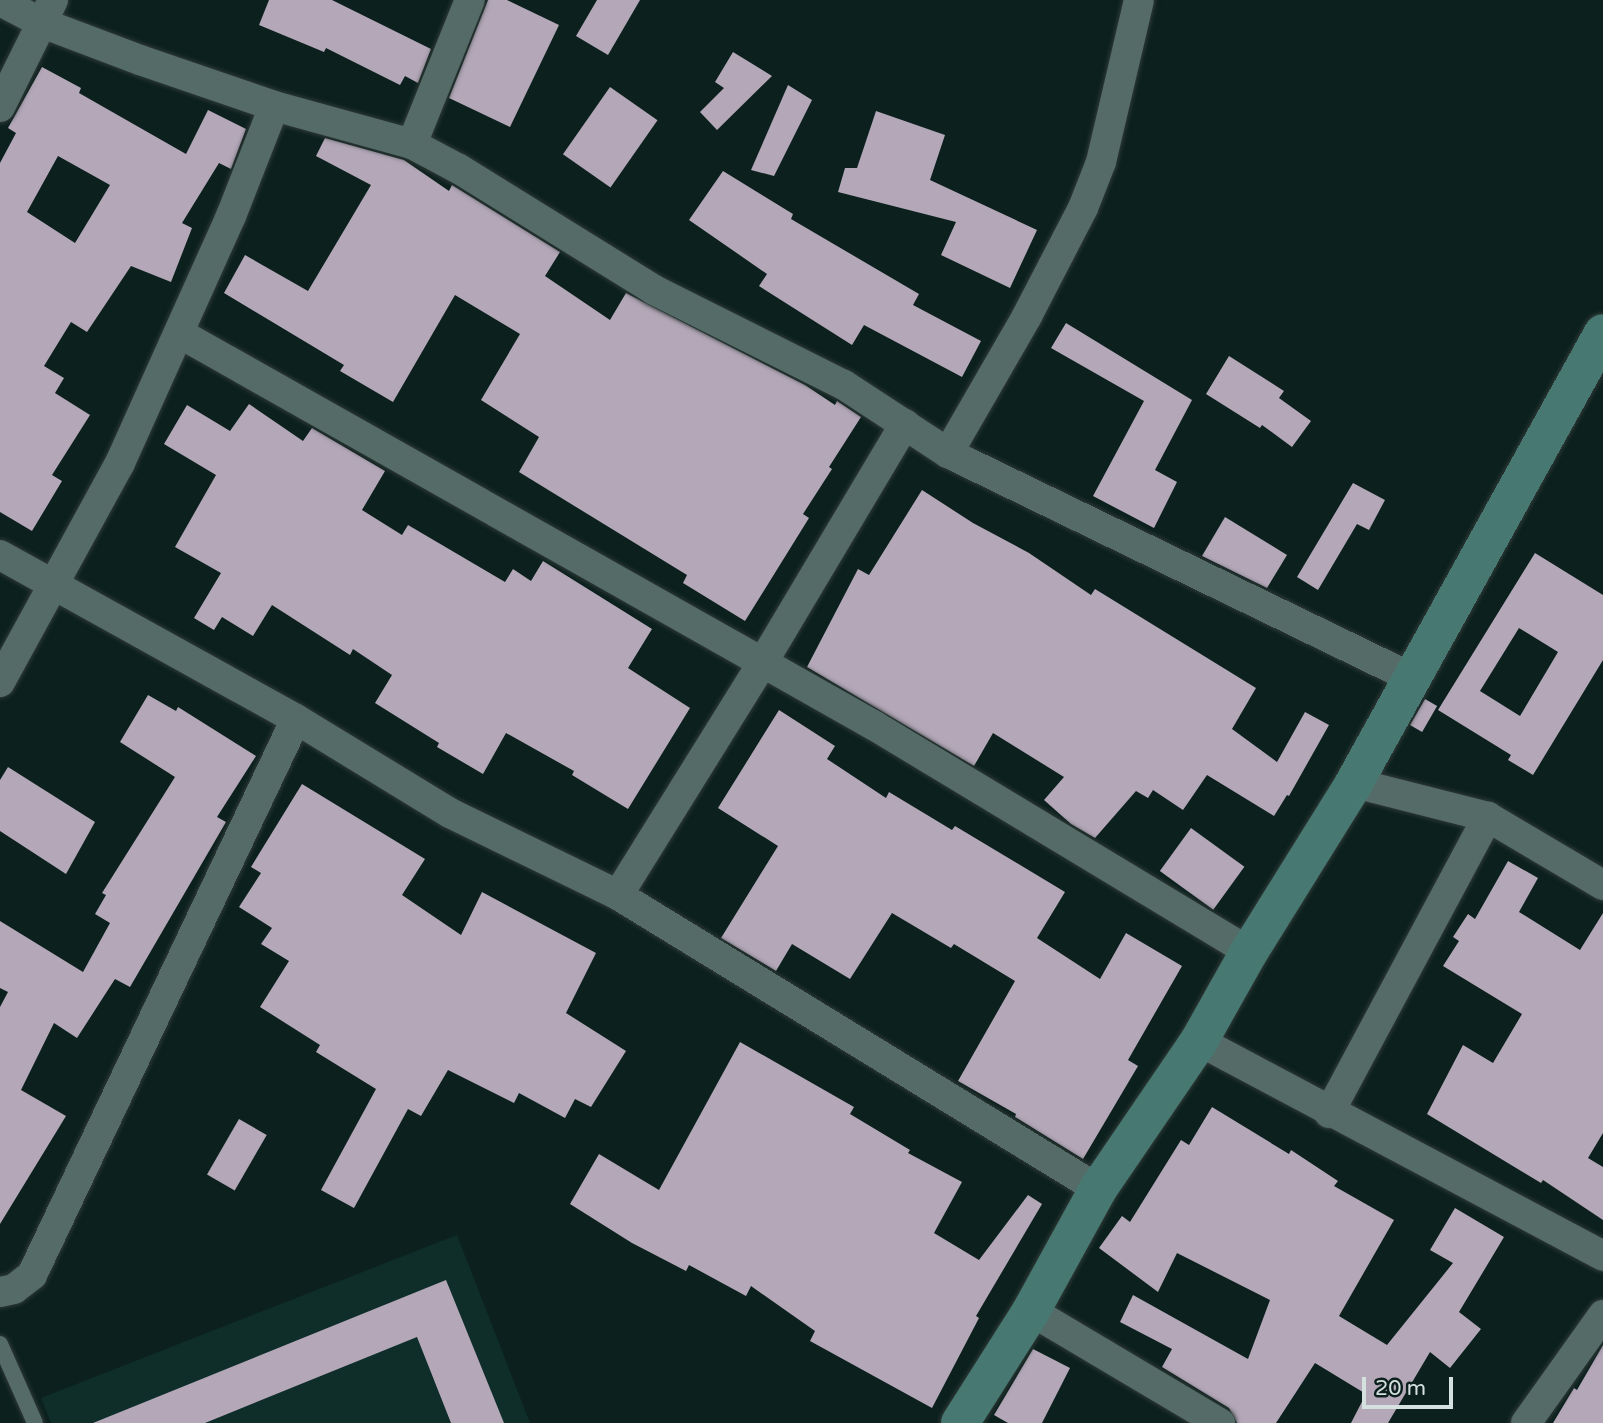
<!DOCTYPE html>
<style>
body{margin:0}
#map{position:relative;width:1603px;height:1423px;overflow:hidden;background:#0c211e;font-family:"Varela Round",sans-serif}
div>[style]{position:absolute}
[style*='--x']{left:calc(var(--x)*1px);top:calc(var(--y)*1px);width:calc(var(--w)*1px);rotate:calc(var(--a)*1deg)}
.built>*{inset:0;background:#0f2e2a}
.building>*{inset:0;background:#b3a7b8;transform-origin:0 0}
.roads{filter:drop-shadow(0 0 2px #2f3937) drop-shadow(0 0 2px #2f3937)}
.lane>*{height:16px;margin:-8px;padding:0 8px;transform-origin:8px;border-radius:8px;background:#546b67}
.street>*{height:30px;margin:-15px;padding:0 15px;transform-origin:15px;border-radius:15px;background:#546b67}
.secondary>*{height:38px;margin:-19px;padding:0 19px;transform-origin:19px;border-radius:19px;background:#477972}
span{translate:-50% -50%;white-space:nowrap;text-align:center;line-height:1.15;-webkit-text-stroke:7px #0c211e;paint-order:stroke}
.scale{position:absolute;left:1362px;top:1377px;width:91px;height:32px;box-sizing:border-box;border:4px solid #d5e1df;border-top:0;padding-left:9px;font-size:21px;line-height:24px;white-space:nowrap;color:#d5e1df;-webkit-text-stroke:5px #0c211e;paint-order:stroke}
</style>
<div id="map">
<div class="built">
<i style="clip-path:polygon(457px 1235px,530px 1423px,51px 1423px,41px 1398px)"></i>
</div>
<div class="building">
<i style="clip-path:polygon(269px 0,332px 0,431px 49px,418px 83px,405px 76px,400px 85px,326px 48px,324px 52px,259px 25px)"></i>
<i style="clip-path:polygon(488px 0,507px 0,559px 25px,510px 127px,449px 98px)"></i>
<i style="clip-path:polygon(597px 0,640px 0,608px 55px,576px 36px)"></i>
<i style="clip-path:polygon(733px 52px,772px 76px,717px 130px,700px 112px,724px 88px,715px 82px)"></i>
<i style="clip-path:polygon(evenodd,42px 67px,81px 88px,79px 93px,186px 154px,208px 110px,246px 129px,231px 169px,219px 163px,182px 223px,192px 228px,171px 282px,131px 266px,87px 332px,71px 322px,44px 366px,64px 378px,55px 393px,90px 415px,52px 475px,62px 481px,32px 531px,0 512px,0 163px,16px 133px,8px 128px,42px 67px,58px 156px,110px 185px,75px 243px,27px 212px,58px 156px)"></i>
<i style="clip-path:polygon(788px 85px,812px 100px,774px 176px,751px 170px)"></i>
<i style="left:610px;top:87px;width:58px;height:82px;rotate:35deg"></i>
<i style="clip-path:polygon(876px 111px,945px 135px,930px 180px,1037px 230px,1010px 288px,941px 255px,956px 222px,838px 192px,845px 168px,857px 168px)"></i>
<i style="clip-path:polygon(325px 138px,404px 160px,449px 191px,452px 185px,560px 252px,545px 276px,610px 320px,626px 293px,805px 385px,835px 405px,837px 401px,861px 417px,829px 467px,832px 469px,803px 514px,809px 518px,745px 621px,683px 583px,687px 575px,519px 472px,539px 437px,481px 400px,520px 334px,455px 295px,393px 402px,340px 371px,344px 365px,224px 293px,245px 255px,308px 291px,371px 185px,316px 156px)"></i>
<i style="clip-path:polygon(723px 171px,793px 214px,791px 219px,919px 294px,913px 305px,981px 341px,962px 377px,864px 325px,852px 345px,759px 286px,767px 274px,689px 220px)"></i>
<i style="clip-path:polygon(1066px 323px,1192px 400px,1155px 470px,1177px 482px,1154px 528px,1093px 496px,1144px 401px,1051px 348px)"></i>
<i style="clip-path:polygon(1229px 356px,1284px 391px,1279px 398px,1311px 421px,1292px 447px,1262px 425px,1260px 428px,1206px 394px)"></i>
<i style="clip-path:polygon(249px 404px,303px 441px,312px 428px,385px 471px,362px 510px,402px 535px,408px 525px,505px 582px,513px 569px,531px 581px,543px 561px,652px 629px,628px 668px,690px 708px,628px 809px,572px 775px,574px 771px,506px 733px,483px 774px,437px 747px,439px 743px,375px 703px,392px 675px,353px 649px,350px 655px,272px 605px,253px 636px,222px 617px,214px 630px,194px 618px,221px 573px,175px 547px,216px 475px,164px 444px,187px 405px,230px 431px)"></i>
<i style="clip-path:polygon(1353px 483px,1385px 500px,1369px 530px,1357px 524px,1318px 590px,1297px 577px)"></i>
<i style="clip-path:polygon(922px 490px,973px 523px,1029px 553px,1091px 595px,1095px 589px,1256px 688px,1232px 729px,1277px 762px,1305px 712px,1329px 725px,1289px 796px,1287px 795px,1274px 816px,1207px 775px,1183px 810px,1153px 790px,1148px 798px,1136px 791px,1095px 838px,1071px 824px,1044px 800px,1064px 777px,993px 733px,974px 766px,807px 667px,858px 569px,869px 575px)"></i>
<i style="clip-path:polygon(1225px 517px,1287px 555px,1267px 588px,1202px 556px)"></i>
<i style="clip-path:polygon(evenodd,1535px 553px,1603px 595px,1603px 660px,1533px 775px,1508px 760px,1511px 755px,1438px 710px,1535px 553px,1519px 628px,1558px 652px,1520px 716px,1480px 691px,1519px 628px)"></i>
<i style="clip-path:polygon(148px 695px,176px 711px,178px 707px,256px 756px,217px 817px,226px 822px,130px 987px,115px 979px,77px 1038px,54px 1023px,21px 1090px,66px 1116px,0 1224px,0 1007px,8px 992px,0 988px,0 921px,83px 972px,110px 923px,95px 914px,106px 895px,102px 893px,175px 777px,120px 742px)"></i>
<i style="left:1425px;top:699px;width:14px;height:30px;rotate:30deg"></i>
<i style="clip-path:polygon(779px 710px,835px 746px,827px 759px,886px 798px,889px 792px,952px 830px,955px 826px,1065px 892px,1037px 938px,1100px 979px,1126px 933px,1182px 966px,1128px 1060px,1138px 1066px,1083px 1159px,1015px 1117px,1016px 1114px,958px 1081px,1015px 981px,954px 944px,951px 948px,892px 913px,850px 979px,792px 944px,776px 971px,721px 938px,778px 846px,718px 808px)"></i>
<i style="clip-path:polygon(8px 767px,95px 822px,66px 874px,0 831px,0 780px)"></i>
<i style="clip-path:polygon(302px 784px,425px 859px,402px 895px,461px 935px,482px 892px,596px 953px,566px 1013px,626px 1051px,591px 1107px,575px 1099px,565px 1118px,519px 1093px,514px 1103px,448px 1070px,421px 1116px,408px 1109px,354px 1208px,321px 1190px,376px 1089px,316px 1052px,320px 1045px,260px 1007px,289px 961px,261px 944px,272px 928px,239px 907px,261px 873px,251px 867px)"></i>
<i style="left:1191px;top:828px;width:66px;height:53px;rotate:36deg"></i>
<i style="clip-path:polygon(1508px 861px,1538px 878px,1519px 912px,1580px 950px,1603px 913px,1603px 1133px,1588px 1158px,1603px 1167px,1603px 1220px,1543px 1180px,1541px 1183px,1427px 1114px,1463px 1045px,1493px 1063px,1522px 1014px,1443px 966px,1459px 941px,1453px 937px,1468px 914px,1475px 919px)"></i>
<i style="clip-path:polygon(740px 1042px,854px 1107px,850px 1114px,910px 1150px,908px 1153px,962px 1182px,934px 1233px,979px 1260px,1028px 1195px,1042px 1204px,976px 1316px,979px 1318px,932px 1408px,810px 1341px,815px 1331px,751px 1286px,746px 1296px,689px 1265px,686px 1271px,632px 1243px,570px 1204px,599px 1154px,659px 1190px)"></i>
<i style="clip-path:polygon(1212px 1107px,1289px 1154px,1291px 1150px,1338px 1181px,1334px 1186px,1394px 1220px,1339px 1316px,1387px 1345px,1453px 1263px,1430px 1250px,1455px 1208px,1504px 1237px,1459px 1312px,1481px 1329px,1450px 1368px,1430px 1352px,1388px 1423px,1351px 1423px,1366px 1394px,1315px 1363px,1276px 1423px,1237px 1423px,1229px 1408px,1162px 1367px,1172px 1349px,1120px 1322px,1133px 1295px,1248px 1359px,1270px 1300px,1177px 1253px,1158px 1292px,1099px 1248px,1122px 1216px,1130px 1222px,1181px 1140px,1189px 1145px)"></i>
<i style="left:239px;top:1119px;width:32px;height:64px;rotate:30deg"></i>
<i style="clip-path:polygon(446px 1280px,504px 1423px,451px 1423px,417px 1337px,205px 1423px,93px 1423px)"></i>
<i style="clip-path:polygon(1603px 1345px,1603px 1423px,1553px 1423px,1574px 1388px,1577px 1390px)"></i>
<i style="clip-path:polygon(1033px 1349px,1070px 1368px,1042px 1423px,1008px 1423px,994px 1415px)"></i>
</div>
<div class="roads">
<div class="lane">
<i style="--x:0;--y:1344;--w:86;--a:66.1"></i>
</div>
<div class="street">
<i style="--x:0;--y:1;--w:47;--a:27.6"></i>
<i style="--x:42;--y:23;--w:105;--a:20.7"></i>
<i style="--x:140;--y:60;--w:142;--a:18.9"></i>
<i style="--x:274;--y:106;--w:143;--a:15.4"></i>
<i style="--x:412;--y:144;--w:53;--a:28"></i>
<i style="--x:459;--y:169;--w:229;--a:31.8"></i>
<i style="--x:654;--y:290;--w:212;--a:26.6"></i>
<i style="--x:844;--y:385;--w:124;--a:33.2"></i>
<i style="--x:948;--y:453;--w:513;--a:25.87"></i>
<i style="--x:0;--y:107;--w:119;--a:-63.6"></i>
<i style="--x:412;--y:144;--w:155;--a:-68.1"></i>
<i style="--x:179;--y:333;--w:799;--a:29.45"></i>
<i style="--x:875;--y:726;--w:437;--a:31.1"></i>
<i style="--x:948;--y:453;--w:158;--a:-60"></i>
<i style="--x:1027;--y:316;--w:122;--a:-62.6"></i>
<i style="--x:1083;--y:208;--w:49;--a:-68.6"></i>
<i style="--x:1101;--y:162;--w:166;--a:-76.8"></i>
<i style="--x:0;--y:555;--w:338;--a:29"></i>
<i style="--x:296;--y:719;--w:180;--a:31.4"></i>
<i style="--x:450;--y:813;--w:187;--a:26"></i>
<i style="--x:618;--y:895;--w:563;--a:31.49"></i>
<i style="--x:0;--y:682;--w:250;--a:-61.3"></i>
<i style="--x:120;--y:463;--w:271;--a:-65.8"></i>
<i style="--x:231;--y:216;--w:118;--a:-68.6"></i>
<i style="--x:1354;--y:783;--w:138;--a:14.2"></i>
<i style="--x:1488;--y:817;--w:134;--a:30.6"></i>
<i style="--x:618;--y:895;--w:274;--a:-58.1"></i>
<i style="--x:763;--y:662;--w:277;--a:-59.2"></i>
<i style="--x:1199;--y:1041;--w:458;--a:28"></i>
<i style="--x:1329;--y:1113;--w:336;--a:-61.8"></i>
<i style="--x:0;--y:1292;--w:14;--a:-12"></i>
<i style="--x:14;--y:1289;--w:23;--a:-38"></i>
<i style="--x:32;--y:1275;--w:615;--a:-64.6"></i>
<i style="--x:1031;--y:1311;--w:220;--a:30.7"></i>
<i style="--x:1526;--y:1423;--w:133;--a:-54.5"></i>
</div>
<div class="secondary">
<i style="--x:960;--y:1423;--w:133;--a:-57.6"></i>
<i style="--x:1031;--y:1311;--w:139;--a:-61.2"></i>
<i style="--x:1098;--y:1189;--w:179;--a:-55.7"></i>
<i style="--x:1199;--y:1041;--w:102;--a:-60.7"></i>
<i style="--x:1249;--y:952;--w:199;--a:-58.1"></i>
<i style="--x:1354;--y:783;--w:514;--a:-61.04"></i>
</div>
</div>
<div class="scale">20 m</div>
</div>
